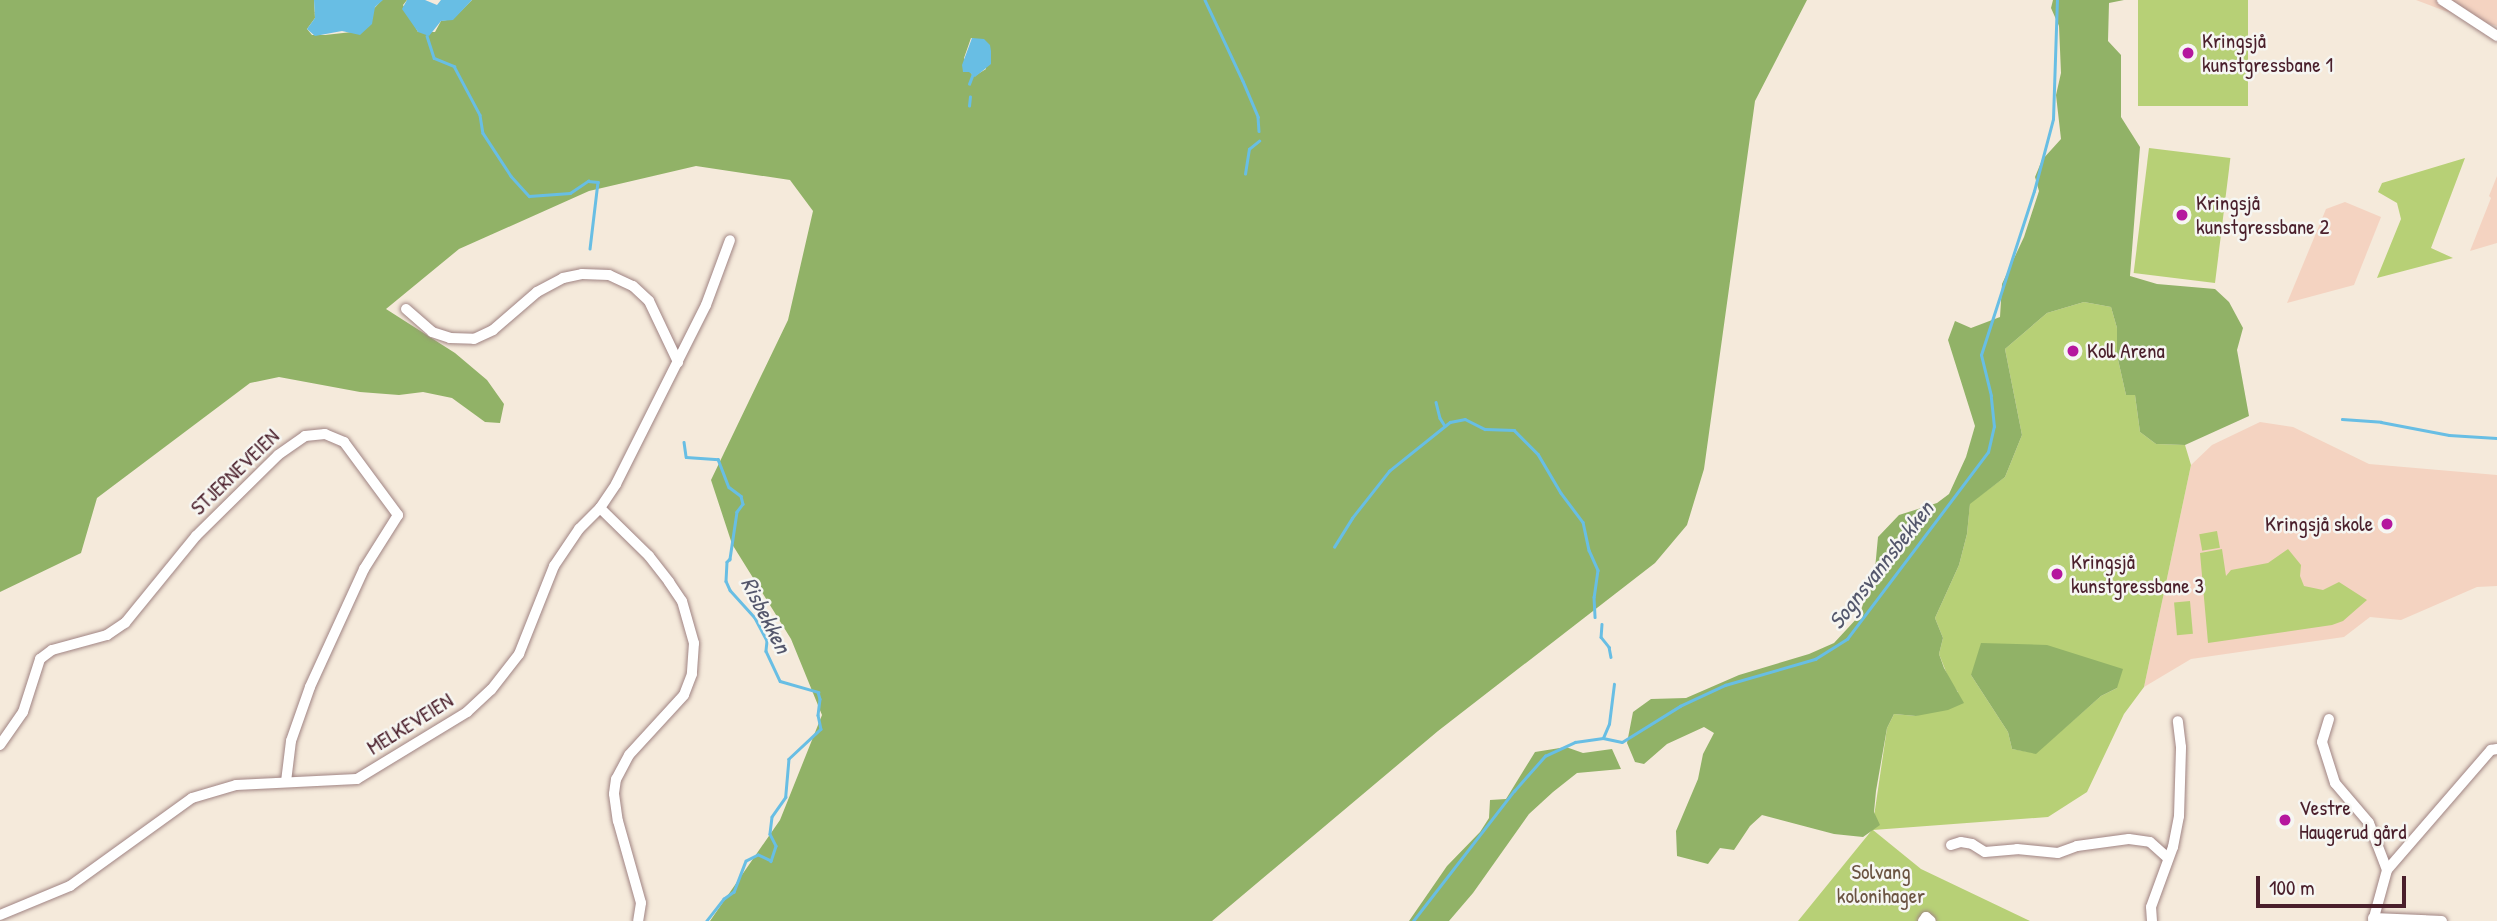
<!DOCTYPE html>
<meta charset="utf-8">
<style>
body{margin:0}
#map{position:relative;width:2497px;height:921px;overflow:hidden;background:#f5eadb;font-family:"Patrick Hand",sans-serif}
div>[style]{position:absolute}
[style*='--x']{left:calc(var(--x)*1px);top:calc(var(--y)*1px);width:calc(var(--w)*1px);rotate:calc(var(--a)*1deg)}
.built>*{inset:0;background:#f4d3c1}
.green>*{inset:0;background:#b7d076;transform-origin:0 0}
.forest>*{inset:0;background:#91b267}
.water>*{inset:0;background:#68bee4}
.stream>*{height:2.5px;margin:-1.25px;padding:0 1.25px;transform-origin:1.25px;border-radius:1.25px;background:#68bee4}
.roads{filter:drop-shadow(0 0 2px #a08483) drop-shadow(0 0 2px #a08483)}
.minor>*{height:10px;margin:-5px;padding:0 5px;transform-origin:5px;border-radius:5px;background:#fff}
.dots>*{width:19px;height:19px;translate:-50% -50%;box-sizing:border-box;border:4px solid #f6f6f2;border-radius:50%}
span{translate:-50% -50%;white-space:nowrap;text-align:center;line-height:1.15;-webkit-text-stroke:5px #f6f6f2;paint-order:stroke}
.poi-label{font-size:21px;color:#4a1f2b}
.left{translate:0 -50%;text-align:left}
.right{translate:-100% -50%;text-align:right}
.street-label{font-size:21px;color:#4a1f2b}
.park-label{font-size:21px;color:#6b5442}
.water-label{font-size:23px;color:#54576c;font-style:italic}
.scale{position:absolute;left:2256px;top:876px;width:150px;height:32px;box-sizing:border-box;border:4px solid #4a1f2b;border-top:0;padding-left:9px;font-size:21px;line-height:24px;white-space:nowrap;color:#4a1f2b;-webkit-text-stroke:5px #f6f6f2;paint-order:stroke}
</style>
<div id="map">
<div class="built">
<i style="clip-path:polygon(2416px 0,2497px 0,2497px 26px,2445px 11px)"></i>
<i style="clip-path:polygon(2497px 176px,2497px 243px,2470px 251px,2491px 198px,2489px 196px)"></i>
<i style="clip-path:polygon(2345px 202px,2381px 217px,2354px 285px,2287px 303px,2326px 209px)"></i>
<i style="clip-path:polygon(2260px 422px,2293px 427px,2369px 464px,2497px 475px,2497px 586px,2477px 587px,2401px 620px,2370px 617px,2344px 637px,2191px 659px,2144px 687px,2191px 465px,2212px 445px)"></i>
</div>
<div class="green">
<i style="left:2138px;top:0;width:110px;height:106px"></i>
<i style="left:2149px;top:148px;width:82px;height:126px;rotate:7deg"></i>
<i style="clip-path:polygon(2465px 158px,2431px 248px,2453px 258px,2377px 278px,2401px 219px,2397px 203px,2378px 192px,2382px 183px)"></i>
<i style="clip-path:polygon(evenodd,2084px 302px,2111px 307px,2117px 328px,2117px 355px,2126px 395px,2135px 395px,2140px 432px,2156px 444px,2185px 445px,2191px 465px,2144px 687px,2124px 714px,2087px 792px,2048px 817px,1873px 830px,1921px 869px,2030px 921px,1798px 921px,1872px 830px,1887px 728px,1894px 714px,1916px 716px,1958px 692px,1950px 682px,1939px 654px,1943px 638px,1935px 618px,1959px 565px,1967px 534px,1970px 503px,2005px 477px,2022px 435px,2005px 349px,2047px 313px,2084px 302px,1971px 675px,2117px 688px,2101px 696px,2036px 753px,2012px 749px,2008px 732px,1971px 675px)"></i>
<i style="left:2217px;top:531px;width:17px;height:18px;rotate:80deg"></i>
<i style="clip-path:polygon(2222px 549px,2226px 576px,2231px 570px,2268px 563px,2288px 549px,2301px 565px,2300px 576px,2304px 586px,2323px 590px,2339px 582px,2367px 600px,2343px 621px,2332px 625px,2208px 643px,2200px 553px)"></i>
<i style="left:2190px;top:601px;width:33px;height:16px;rotate:85deg"></i>
</div>
<div class="forest">
<i style="clip-path:polygon(evenodd,0 0,314px 0,315px 18px,307px 29px,312px 35px,325px 35px,352px 32px,382px 0,407px 0,403px 5px,418px 32px,435px 32px,441px 21px,453px 19px,472px 0,1807px 0,1755px 101px,1704px 469px,1687px 525px,1655px 563px,1438px 731px,1212px 921px,710px 921px,780px 820px,822px 715px,791px 639px,732px 544px,711px 480px,788px 320px,813px 211px,790px 180px,696px 166px,589px 191px,459px 249px,386px 309px,455px 353px,487px 380px,504px 404px,500px 423px,485px 422px,452px 398px,423px 392px,399px 395px,360px 392px,279px 377px,250px 383px,97px 498px,81px 553px,0 592px,0 0,971px 38px,978px 40px,986px 69px,973px 77px,964px 58px,971px 38px)"></i>
<i style="clip-path:polygon(2053px 0,2124px 0,2109px 3px,2108px 41px,2121px 55px,2121px 117px,2140px 147px,2130px 276px,2157px 284px,2215px 289px,2229px 302px,2243px 328px,2237px 350px,2249px 416px,2185px 445px,2156px 444px,2140px 432px,2135px 395px,2126px 395px,2117px 355px,2117px 328px,2111px 307px,2084px 302px,2047px 313px,2005px 349px,2022px 435px,2005px 477px,1970px 504px,1967px 534px,1959px 565px,1935px 618px,1943px 638px,1939px 654px,1944px 668px,1964px 703px,1948px 710px,1916px 716px,1894px 714px,1887px 728px,1876px 791px,1874px 812px,1880px 825px,1863px 837px,1834px 834px,1762px 815px,1750px 826px,1734px 850px,1720px 848px,1708px 864px,1677px 856px,1676px 831px,1698px 779px,1703px 754px,1714px 733px,1704px 727px,1667px 744px,1644px 764px,1635px 762px,1627px 743px,1633px 712px,1651px 699px,1686px 698px,1739px 675px,1809px 654px,1834px 643px,1859px 616px,1875px 569px,1878px 537px,1899px 515px,1937px 503px,1949px 494px,1966px 457px,1975px 426px,1948px 340px,1955px 321px,1971px 328px,2000px 317px,2002px 284px,2024px 237px,2039px 191px,2035px 177px,2042px 160px,2061px 139px,2056px 95px,2061px 73px,2059px 26px,2051px 8px)"></i>
<i style="clip-path:polygon(1981px 643px,2047px 645px,2123px 669px,2117px 688px,2101px 696px,2036px 754px,2012px 749px,2008px 732px,1971px 675px)"></i>
<i style="clip-path:polygon(1566px 747px,1583px 753px,1612px 749px,1621px 769px,1577px 773px,1553px 792px,1529px 814px,1473px 893px,1449px 921px,1409px 921px,1447px 866px,1480px 832px,1489px 818px,1490px 800px,1506px 799px,1535px 752px)"></i>
</div>
<div class="water">
<i style="clip-path:polygon(314px 0,383px 0,375px 7px,372px 24px,360px 35px,342px 31px,315px 36px,307px 29px,315px 18px)"></i>
<i style="clip-path:polygon(407px 0,425px 0,437px 5px,441px 0,472px 0,453px 20px,441px 21px,429px 36px,418px 32px,402px 9px)"></i>
<i style="clip-path:polygon(972px 38px,984px 39px,990px 45px,991px 51px,991px 64px,975px 77px,969px 72px,963px 72px,962px 65px)"></i>
</div>
<div class="stream">
<i style="--x:1205;--y:0;--w:89;--a:64.9"></i>
<i style="--x:1243;--y:81;--w:39;--a:67"></i>
<i style="--x:1258;--y:117;--w:14;--a:86"></i>
<i style="--x:427;--y:36;--w:23;--a:72"></i>
<i style="--x:434;--y:58;--w:22;--a:22"></i>
<i style="--x:454;--y:66;--w:55;--a:62"></i>
<i style="--x:480;--y:115;--w:18;--a:81"></i>
<i style="--x:483;--y:133;--w:51;--a:56.9"></i>
<i style="--x:511;--y:176;--w:27;--a:48"></i>
<i style="--x:529;--y:196;--w:41;--a:-4.2"></i>
<i style="--x:570;--y:193;--w:22;--a:-34"></i>
<i style="--x:588;--y:181;--w:10;--a:6"></i>
<i style="--x:598;--y:182;--w:67;--a:96.8"></i>
<i style="--x:969;--y:84;--w:9;--a:-69"></i>
<i style="--x:969;--y:106;--w:9;--a:-84"></i>
<i style="--x:1245;--y:174;--w:25;--a:-81"></i>
<i style="--x:1249;--y:149;--w:13;--a:-39"></i>
<i style="--x:1436;--y:402;--w:16;--a:76"></i>
<i style="--x:1440;--y:418;--w:9;--a:58"></i>
<i style="--x:2342;--y:419;--w:39;--a:4"></i>
<i style="--x:2381;--y:422;--w:69;--a:10.8"></i>
<i style="--x:2449;--y:435;--w:48;--a:3.6"></i>
<i style="--x:684;--y:442;--w:15;--a:82"></i>
<i style="--x:686;--y:457;--w:32;--a:4"></i>
<i style="--x:718;--y:459;--w:30;--a:69"></i>
<i style="--x:729;--y:487;--w:15;--a:37"></i>
<i style="--x:741;--y:496;--w:8;--a:76"></i>
<i style="--x:743;--y:504;--w:10;--a:127"></i>
<i style="--x:737;--y:512;--w:48;--a:98.5"></i>
<i style="--x:730;--y:559;--w:4;--a:135"></i>
<i style="--x:727;--y:562;--w:19;--a:93"></i>
<i style="--x:726;--y:581;--w:10;--a:66"></i>
<i style="--x:730;--y:590;--w:38;--a:48"></i>
<i style="--x:755;--y:618;--w:26;--a:62"></i>
<i style="--x:767;--y:641;--w:10;--a:96"></i>
<i style="--x:766;--y:651;--w:33;--a:65"></i>
<i style="--x:780;--y:681;--w:40;--a:16"></i>
<i style="--x:818;--y:692;--w:7;--a:74"></i>
<i style="--x:820;--y:699;--w:16;--a:97"></i>
<i style="--x:818;--y:715;--w:14;--a:78"></i>
<i style="--x:821;--y:729;--w:44;--a:136.8"></i>
<i style="--x:789;--y:759;--w:38;--a:95"></i>
<i style="--x:786;--y:797;--w:24;--a:125"></i>
<i style="--x:772;--y:817;--w:17;--a:97"></i>
<i style="--x:770;--y:834;--w:13;--a:63"></i>
<i style="--x:776;--y:846;--w:16;--a:108"></i>
<i style="--x:771;--y:861;--w:14;--a:-155"></i>
<i style="--x:758;--y:855;--w:13;--a:153"></i>
<i style="--x:746;--y:861;--w:33;--a:111"></i>
<i style="--x:734;--y:892;--w:12;--a:145"></i>
<i style="--x:724;--y:899;--w:28;--a:128"></i>
<i style="--x:1334;--y:547;--w:34;--a:-58"></i>
<i style="--x:1352;--y:518;--w:60;--a:-51.8"></i>
<i style="--x:1389;--y:471;--w:78;--a:-38.8"></i>
<i style="--x:1450;--y:422;--w:15;--a:-11"></i>
<i style="--x:1465;--y:419;--w:22;--a:27"></i>
<i style="--x:1485;--y:429;--w:29;--a:2"></i>
<i style="--x:1514;--y:430;--w:34;--a:45"></i>
<i style="--x:1538;--y:454;--w:45;--a:59.5"></i>
<i style="--x:1561;--y:493;--w:36;--a:53"></i>
<i style="--x:1583;--y:522;--w:29;--a:78"></i>
<i style="--x:1589;--y:550;--w:22;--a:66"></i>
<i style="--x:1598;--y:570;--w:27;--a:98"></i>
<i style="--x:1594;--y:597;--w:20;--a:87"></i>
<i style="--x:1602;--y:624;--w:13;--a:94"></i>
<i style="--x:1601;--y:637;--w:13;--a:51"></i>
<i style="--x:1609;--y:647;--w:10;--a:79"></i>
<i style="--x:1603;--y:738;--w:15;--a:-67"></i>
<i style="--x:1609;--y:724;--w:40;--a:-82.9"></i>
<i style="--x:1413;--y:921;--w:165;--a:-52.2"></i>
<i style="--x:1514;--y:791;--w:47;--a:-48.5"></i>
<i style="--x:1545;--y:756;--w:33;--a:-25"></i>
<i style="--x:1575;--y:742;--w:28;--a:-8"></i>
<i style="--x:1603;--y:738;--w:19;--a:12"></i>
<i style="--x:1622;--y:742;--w:68;--a:-31.8"></i>
<i style="--x:1680;--y:706;--w:50;--a:-25"></i>
<i style="--x:1725;--y:685;--w:94;--a:-16.1"></i>
<i style="--x:1815;--y:659;--w:38;--a:-32"></i>
<i style="--x:1847;--y:639;--w:234;--a:-53"></i>
<i style="--x:1988;--y:452;--w:26;--a:-77"></i>
<i style="--x:1994;--y:427;--w:31;--a:-96"></i>
<i style="--x:1991;--y:396;--w:42;--a:-103.7"></i>
<i style="--x:1981;--y:355;--w:172;--a:-72.1"></i>
<i style="--x:2034;--y:191;--w:74;--a:-75.2"></i>
<i style="--x:2053;--y:119;--w:119;--a:-88.1"></i>
</div>
<div class="roads">
<div class="minor">
<i style="--x:2442;--y:0;--w:66;--a:33.2"></i>
<i style="--x:406;--y:309;--w:35;--a:41"></i>
<i style="--x:432;--y:332;--w:19;--a:18"></i>
<i style="--x:450;--y:338;--w:24;--a:2"></i>
<i style="--x:474;--y:339;--w:21;--a:-25"></i>
<i style="--x:493;--y:330;--w:58;--a:-40.8"></i>
<i style="--x:537;--y:292;--w:30;--a:-28"></i>
<i style="--x:563;--y:278;--w:19;--a:-12"></i>
<i style="--x:582;--y:274;--w:27;--a:2"></i>
<i style="--x:609;--y:275;--w:26;--a:25"></i>
<i style="--x:633;--y:286;--w:22;--a:43"></i>
<i style="--x:649;--y:301;--w:68;--a:64.6"></i>
<i style="--x:600;--y:508;--w:69;--a:44.4"></i>
<i style="--x:649;--y:556;--w:33;--a:52"></i>
<i style="--x:669;--y:582;--w:23;--a:56"></i>
<i style="--x:682;--y:601;--w:44;--a:74.1"></i>
<i style="--x:694;--y:643;--w:31;--a:94"></i>
<i style="--x:692;--y:674;--w:22;--a:111"></i>
<i style="--x:684;--y:695;--w:81;--a:132.5"></i>
<i style="--x:629;--y:755;--w:27;--a:118"></i>
<i style="--x:616;--y:779;--w:15;--a:98"></i>
<i style="--x:614;--y:794;--w:27;--a:82"></i>
<i style="--x:618;--y:821;--w:85;--a:74.3"></i>
<i style="--x:641;--y:903;--w:18;--a:99"></i>
<i style="--x:2329;--y:719;--w:24;--a:107"></i>
<i style="--x:2322;--y:742;--w:43;--a:72.4"></i>
<i style="--x:2335;--y:783;--w:52;--a:49.6"></i>
<i style="--x:2369;--y:823;--w:50;--a:69"></i>
<i style="--x:0;--y:745;--w:40;--a:-55.1"></i>
<i style="--x:23;--y:712;--w:56;--a:-72.2"></i>
<i style="--x:40;--y:659;--w:15;--a:-37"></i>
<i style="--x:52;--y:650;--w:57;--a:-15.3"></i>
<i style="--x:107;--y:635;--w:22;--a:-34"></i>
<i style="--x:125;--y:623;--w:112;--a:-50.8"></i>
<i style="--x:196;--y:536;--w:115;--a:-44.6"></i>
<i style="--x:278;--y:455;--w:33;--a:-35"></i>
<i style="--x:305;--y:436;--w:20;--a:-6"></i>
<i style="--x:325;--y:434;--w:21;--a:23"></i>
<i style="--x:344;--y:442;--w:91;--a:53.5"></i>
<i style="--x:398;--y:515;--w:64;--a:122.2"></i>
<i style="--x:364;--y:569;--w:130;--a:114.6"></i>
<i style="--x:310;--y:687;--w:57;--a:109.4"></i>
<i style="--x:291;--y:741;--w:41;--a:97"></i>
<i style="--x:1951;--y:845;--w:10;--a:-17"></i>
<i style="--x:1961;--y:842;--w:11;--a:10"></i>
<i style="--x:1972;--y:844;--w:15;--a:32"></i>
<i style="--x:1985;--y:852;--w:32;--a:-5"></i>
<i style="--x:2017;--y:849;--w:41;--a:5.6"></i>
<i style="--x:2058;--y:853;--w:20;--a:-20"></i>
<i style="--x:2077;--y:846;--w:52;--a:-7.7"></i>
<i style="--x:2129;--y:839;--w:21;--a:8"></i>
<i style="--x:2150;--y:842;--w:24;--a:42"></i>
<i style="--x:0;--y:915;--w:76;--a:-22.5"></i>
<i style="--x:70;--y:886;--w:150;--a:-35.8"></i>
<i style="--x:192;--y:798;--w:46;--a:-16.5"></i>
<i style="--x:236;--y:785;--w:121;--a:-2.8"></i>
<i style="--x:357;--y:779;--w:129;--a:-31.3"></i>
<i style="--x:467;--y:712;--w:33;--a:-43"></i>
<i style="--x:491;--y:690;--w:46;--a:-52.1"></i>
<i style="--x:519;--y:654;--w:95;--a:-68.3"></i>
<i style="--x:554;--y:566;--w:45;--a:-56"></i>
<i style="--x:579;--y:529;--w:30;--a:-45"></i>
<i style="--x:600;--y:508;--w:29;--a:-56"></i>
<i style="--x:616;--y:484;--w:200;--a:-63.3"></i>
<i style="--x:706;--y:305;--w:69;--a:-69.7"></i>
<i style="--x:2373;--y:918;--w:69;--a:2.5"></i>
<i style="--x:1923;--y:921;--w:5;--a:-53"></i>
<i style="--x:1926;--y:917;--w:6;--a:39"></i>
<i style="--x:2152;--y:921;--w:14;--a:-94"></i>
<i style="--x:2151;--y:907;--w:64;--a:-69.9"></i>
<i style="--x:2173;--y:847;--w:32;--a:-79"></i>
<i style="--x:2179;--y:816;--w:69;--a:-88.3"></i>
<i style="--x:2181;--y:747;--w:26;--a:-97"></i>
<i style="--x:2373;--y:921;--w:53;--a:-74.6"></i>
<i style="--x:2387;--y:870;--w:159;--a:-49.1"></i>
<i style="--x:2491;--y:750;--w:6;--a:-9"></i>
</div>
</div>
<div class="dots">
<i style="left:2188px;top:53px;background:#b5179e"></i>
<i style="left:2182px;top:215px;background:#b5179e"></i>
<i style="left:2073px;top:351px;background:#b5179e"></i>
<i style="left:2387px;top:524px;background:#b5179e"></i>
<i style="left:2057px;top:574px;background:#b5179e"></i>
<i style="left:2285px;top:820px;background:#b5179e"></i>
</div>
<div class="poi-label">
<span class="left" style="left:2202px;top:53px">Kringsjå<br>kunstgressbane 1</span>
<span class="left" style="left:2196px;top:215px">Kringsjå<br>kunstgressbane 2</span>
<span class="left" style="left:2087px;top:351px">Koll Arena</span>
<span class="right" style="left:2373px;top:524px">Kringsjå skole</span>
<span class="left" style="left:2071px;top:574px">Kringsjå<br>kunstgressbane 3</span>
<span class="left" style="left:2299px;top:820px">Vestre<br>Haugerud gård</span>
</div>
<div class="street-label">
<span style="left:235px;top:472px;rotate:-44deg">STJERNEVEIEN</span>
<span style="left:410px;top:724px;rotate:-32deg">MELKEVEIEN</span>
</div>
<div class="park-label">
<span style="left:1881px;top:884px">Solvang<br>kolonihager</span>
</div>
<div class="water-label">
<span style="left:1881px;top:565px;rotate:-52deg">Sognsvannsbekken</span>
<span style="left:766px;top:615px;rotate:63deg">Risbekken</span>
</div>
<div class="scale">100 m</div>
</div>
